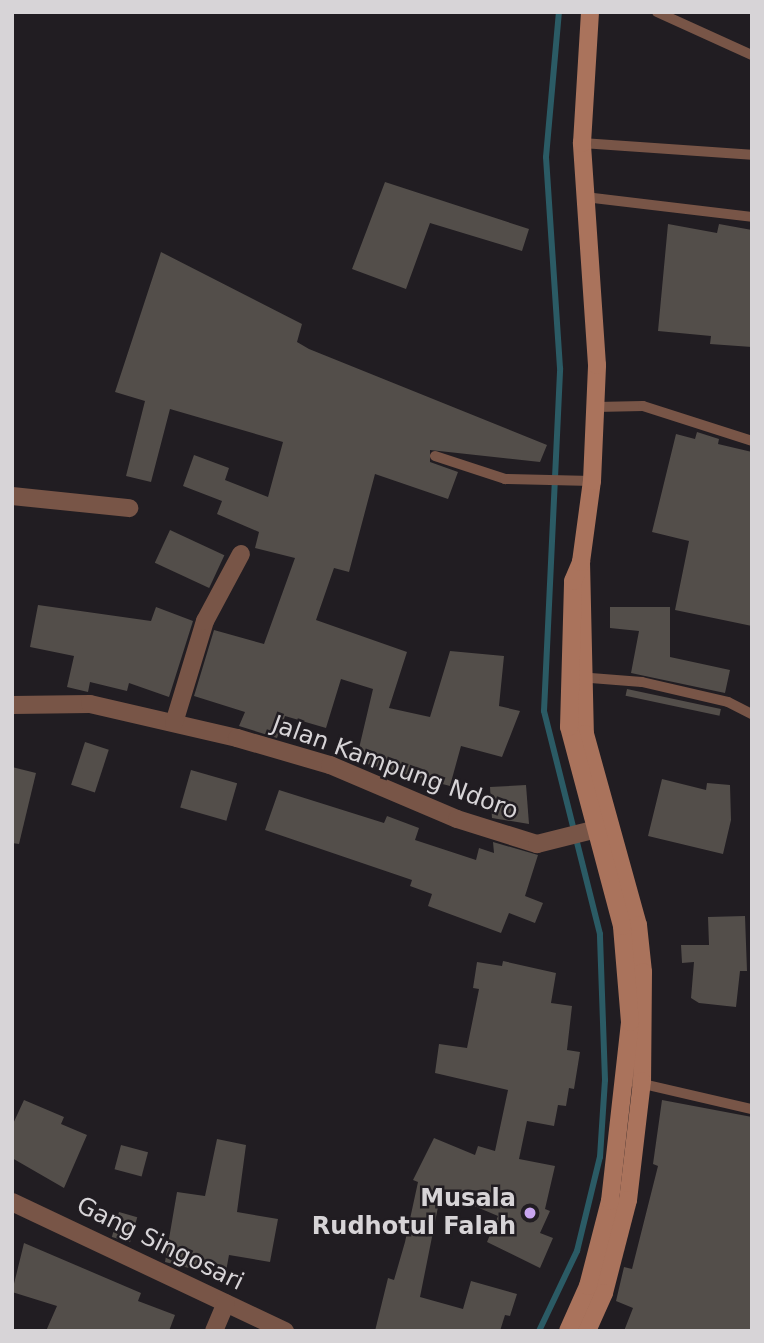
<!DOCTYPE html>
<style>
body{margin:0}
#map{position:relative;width:764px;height:1343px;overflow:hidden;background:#211d22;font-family:"DejaVu Sans",sans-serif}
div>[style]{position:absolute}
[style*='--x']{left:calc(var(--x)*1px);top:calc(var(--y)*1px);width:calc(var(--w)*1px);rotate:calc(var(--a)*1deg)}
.stream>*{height:6px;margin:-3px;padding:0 3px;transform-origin:3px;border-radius:3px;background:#2b5b65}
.building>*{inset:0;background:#534e4a;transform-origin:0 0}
.service>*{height:10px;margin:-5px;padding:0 5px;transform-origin:5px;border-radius:5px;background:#785547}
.minor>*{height:18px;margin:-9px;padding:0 9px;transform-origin:9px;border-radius:9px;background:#785547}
.secondary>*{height:18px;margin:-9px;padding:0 9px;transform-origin:9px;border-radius:9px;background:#aa735c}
.dots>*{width:19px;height:19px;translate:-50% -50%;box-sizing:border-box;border:4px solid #211d22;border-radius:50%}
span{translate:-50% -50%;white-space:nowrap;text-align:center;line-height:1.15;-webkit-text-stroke:5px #211d22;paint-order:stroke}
.street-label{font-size:24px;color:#d7d4d7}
.poi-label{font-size:24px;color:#d7d4d7;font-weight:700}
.right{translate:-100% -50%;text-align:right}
.frame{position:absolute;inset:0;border:14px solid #d7d4d7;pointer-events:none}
</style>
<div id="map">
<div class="stream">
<i style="--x:539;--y:1331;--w:89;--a:-64.6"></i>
<i style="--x:577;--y:1251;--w:97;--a:-76.3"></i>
<i style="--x:600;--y:1157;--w:77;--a:-86.3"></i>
<i style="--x:605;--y:1080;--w:146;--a:-92"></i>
<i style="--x:600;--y:934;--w:230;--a:-104.1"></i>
<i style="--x:544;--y:711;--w:343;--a:-87.3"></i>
<i style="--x:560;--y:368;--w:211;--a:-93.8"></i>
<i style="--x:546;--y:157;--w:146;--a:-84.9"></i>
</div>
<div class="building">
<i style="clip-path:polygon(385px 182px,529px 229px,522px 251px,430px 223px,406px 289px,352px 269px)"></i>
<i style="clip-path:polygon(668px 224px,717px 233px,719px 224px,752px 230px,752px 347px,710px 344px,711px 336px,658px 331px)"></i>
<i style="clip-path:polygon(161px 252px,302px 324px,297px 342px,309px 349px,547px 445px,540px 462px,430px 450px,430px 462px,458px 472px,448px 499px,375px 474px,349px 572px,334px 568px,316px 620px,407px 652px,389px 708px,430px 717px,450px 651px,504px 656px,499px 706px,520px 711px,502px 757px,461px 746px,450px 786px,356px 761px,373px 689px,341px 679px,326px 728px,285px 716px,277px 738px,239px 726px,245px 712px,194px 696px,214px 630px,264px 644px,295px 558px,255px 548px,259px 532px,217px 514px,222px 501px,183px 486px,194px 455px,229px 468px,225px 480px,268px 497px,283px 442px,170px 409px,151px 482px,126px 476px,145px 401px,115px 392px)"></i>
<i style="clip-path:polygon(697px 432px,719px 439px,718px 444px,752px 452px,752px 626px,675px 610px,689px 541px,652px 532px,676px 434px,695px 439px)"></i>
<i style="left:170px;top:530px;width:60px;height:36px;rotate:25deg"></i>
<i style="clip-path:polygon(38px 605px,151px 621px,156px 607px,193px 621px,169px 697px,129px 683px,127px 691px,90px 682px,88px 692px,67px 687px,74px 656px,30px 647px)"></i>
<i style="clip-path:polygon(610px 607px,670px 607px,670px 657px,730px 670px,725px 693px,631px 673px,639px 631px,610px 628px)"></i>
<i style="left:627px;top:689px;width:96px;height:7px;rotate:12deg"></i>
<i style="left:85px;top:742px;width:25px;height:45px;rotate:18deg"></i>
<i style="clip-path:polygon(12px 767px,36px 773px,19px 844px,12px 843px)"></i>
<i style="left:191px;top:770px;width:48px;height:39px;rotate:16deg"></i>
<i style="clip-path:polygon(662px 779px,706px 790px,707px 783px,730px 785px,731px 820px,723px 854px,648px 836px)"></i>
<i style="clip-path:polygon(526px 785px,529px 824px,492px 818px,490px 787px)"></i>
<i style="clip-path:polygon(279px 790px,384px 823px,387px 816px,419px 828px,415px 840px,476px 860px,479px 848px,494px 853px,493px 842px,538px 855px,525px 896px,543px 903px,535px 923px,509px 913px,501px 933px,428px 906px,432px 894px,410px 886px,412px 880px,265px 830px)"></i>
<i style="clip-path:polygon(745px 916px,747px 971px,740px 971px,736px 1007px,699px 1003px,691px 998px,694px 962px,682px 963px,681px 945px,709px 945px,708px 917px)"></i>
<i style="clip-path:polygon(503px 961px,556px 973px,551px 1003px,572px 1006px,567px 1050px,580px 1052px,574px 1089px,569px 1088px,566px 1106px,558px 1105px,554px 1126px,527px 1121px,519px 1159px,555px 1166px,545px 1209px,550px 1211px,540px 1233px,553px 1238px,540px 1268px,487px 1242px,498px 1216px,441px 1192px,420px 1297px,463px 1309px,471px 1281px,517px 1294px,510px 1316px,505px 1315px,500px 1331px,375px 1331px,388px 1278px,394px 1280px,405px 1242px,418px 1182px,413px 1180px,434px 1138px,475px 1155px,478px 1146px,495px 1151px,508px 1090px,435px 1073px,439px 1044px,467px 1048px,479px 989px,473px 988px,477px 962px,502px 966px)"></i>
<i style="clip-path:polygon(24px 1100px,64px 1117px,61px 1124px,87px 1135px,64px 1188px,12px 1158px,12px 1126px)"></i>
<i style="clip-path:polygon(662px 1100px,752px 1117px,752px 1331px,624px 1331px,633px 1308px,616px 1301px,624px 1267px,632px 1269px,658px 1166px,653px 1164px)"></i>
<i style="clip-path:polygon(217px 1139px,246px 1145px,237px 1212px,278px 1219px,270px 1262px,229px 1255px,225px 1277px,165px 1262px,177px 1192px,205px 1196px)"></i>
<i style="left:121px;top:1145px;width:28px;height:25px;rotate:15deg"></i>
<i style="left:119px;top:1212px;width:19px;height:26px;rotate:16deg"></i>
<i style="clip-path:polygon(24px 1243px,141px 1293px,138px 1301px,175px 1315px,169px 1331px,46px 1331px,57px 1306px,12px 1292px)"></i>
</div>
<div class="service">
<i style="--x:657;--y:12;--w:104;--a:24.4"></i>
<i style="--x:582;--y:143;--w:170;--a:4"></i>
<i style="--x:585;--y:197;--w:168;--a:6.8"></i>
<i style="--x:596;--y:407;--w:47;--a:-1.2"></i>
<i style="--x:643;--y:406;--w:114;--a:17.8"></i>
<i style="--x:435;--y:456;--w:74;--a:18.2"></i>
<i style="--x:505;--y:479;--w:87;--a:1.3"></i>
<i style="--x:578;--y:677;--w:64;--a:4.5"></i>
<i style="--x:642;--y:682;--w:88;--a:13.1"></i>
<i style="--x:728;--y:702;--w:27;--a:27"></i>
<i style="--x:626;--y:1080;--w:129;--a:13"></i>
</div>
<div class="minor">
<i style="--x:12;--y:496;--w:118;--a:5.9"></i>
<i style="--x:12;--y:705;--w:78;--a:-0.7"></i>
<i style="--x:90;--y:704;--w:151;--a:13"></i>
<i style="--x:237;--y:738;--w:97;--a:16.2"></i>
<i style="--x:330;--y:765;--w:138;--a:23"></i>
<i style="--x:457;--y:819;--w:84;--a:17.4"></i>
<i style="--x:537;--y:844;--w:74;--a:-14"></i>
<i style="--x:174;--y:723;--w:107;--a:-73.1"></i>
<i style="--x:205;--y:621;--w:76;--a:-61.8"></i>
<i style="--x:12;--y:1202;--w:302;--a:25.3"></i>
<i style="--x:214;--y:1331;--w:30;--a:-67"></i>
</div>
<div class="secondary">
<i style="--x:581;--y:562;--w:172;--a:88.7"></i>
<i style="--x:585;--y:734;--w:198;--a:74.5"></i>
<i style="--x:638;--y:925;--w:47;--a:83.9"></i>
<i style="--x:643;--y:972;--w:109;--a:90.5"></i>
<i style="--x:642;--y:1081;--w:120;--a:96.7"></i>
<i style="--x:628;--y:1200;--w:96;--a:104.5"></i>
<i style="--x:604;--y:1293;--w:42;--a:114.1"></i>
<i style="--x:568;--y:1331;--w:49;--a:-66"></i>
<i style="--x:588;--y:1286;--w:88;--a:-75.5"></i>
<i style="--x:610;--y:1201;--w:180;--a:-83.6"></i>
<i style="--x:630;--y:1022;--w:96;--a:-94.8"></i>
<i style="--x:622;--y:926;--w:206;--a:-104.9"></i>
<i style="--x:569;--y:727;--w:146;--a:-88.4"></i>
<i style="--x:573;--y:581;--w:21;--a:-67"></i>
<i style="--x:581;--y:562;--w:82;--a:-82.3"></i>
<i style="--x:592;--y:481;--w:116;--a:-87.5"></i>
<i style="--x:597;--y:365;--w:223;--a:-93.9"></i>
<i style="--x:582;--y:143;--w:131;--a:-86.5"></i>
</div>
<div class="dots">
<i style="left:530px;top:1213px;background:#c8a5ef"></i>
</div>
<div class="street-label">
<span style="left:395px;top:768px;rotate:20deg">Jalan Kampung Ndoro</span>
<span style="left:160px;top:1244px;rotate:26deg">Gang Singosari</span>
</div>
<div class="poi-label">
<span class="right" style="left:516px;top:1213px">Musala<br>Rudhotul Falah</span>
</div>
<div class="frame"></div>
</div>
